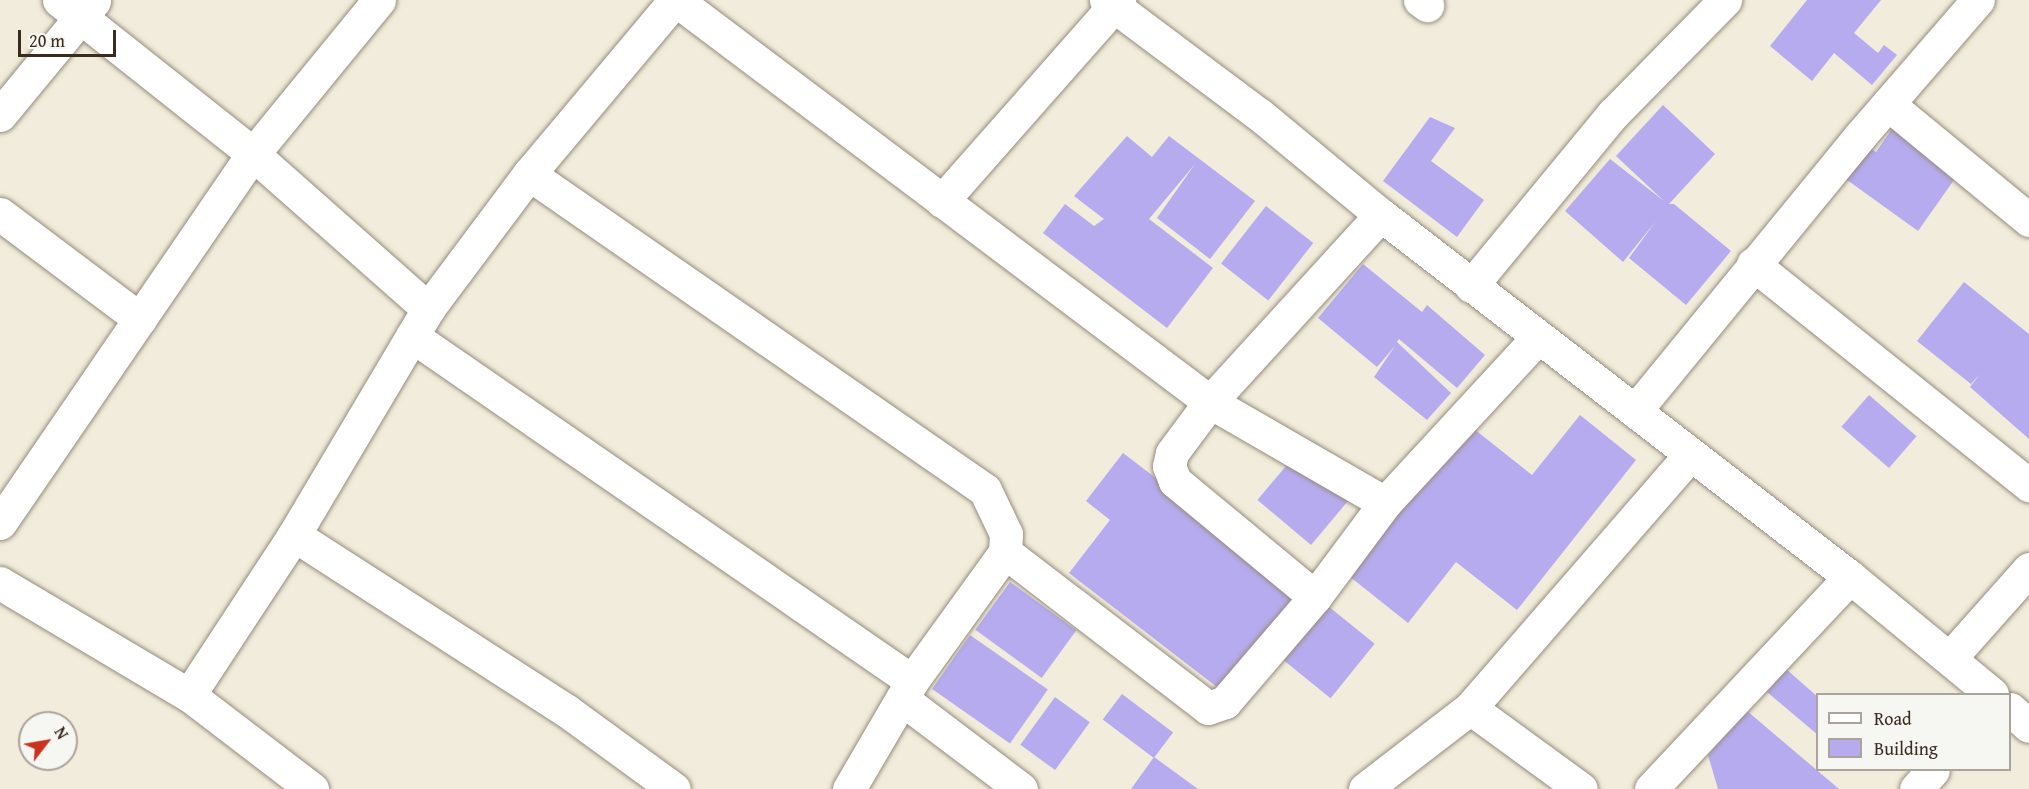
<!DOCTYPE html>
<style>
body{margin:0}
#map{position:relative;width:2029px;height:789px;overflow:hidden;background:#f1ecdb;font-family:"Gentium Book Plus",serif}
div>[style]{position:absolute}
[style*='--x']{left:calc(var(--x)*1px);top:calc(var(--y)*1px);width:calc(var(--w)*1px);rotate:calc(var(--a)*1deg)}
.building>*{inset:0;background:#b6abee;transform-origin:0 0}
.roads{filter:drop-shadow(0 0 2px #968b7c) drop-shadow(0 0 2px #968b7c)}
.minor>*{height:33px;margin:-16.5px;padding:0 16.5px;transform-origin:16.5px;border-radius:16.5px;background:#fff}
span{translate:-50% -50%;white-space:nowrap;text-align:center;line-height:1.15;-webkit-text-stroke:5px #f6f6f2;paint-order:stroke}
.legend{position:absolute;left:1816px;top:693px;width:195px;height:78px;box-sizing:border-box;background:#f6f6f2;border:2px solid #aba49d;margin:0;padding:8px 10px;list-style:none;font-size:18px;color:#3b2a1e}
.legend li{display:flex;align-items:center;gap:12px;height:30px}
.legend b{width:30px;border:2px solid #aba49d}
.north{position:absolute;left:18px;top:711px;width:60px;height:60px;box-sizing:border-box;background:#f6f6f2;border:2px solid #aba49d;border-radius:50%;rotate:59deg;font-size:16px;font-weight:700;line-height:24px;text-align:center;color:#3b2a1e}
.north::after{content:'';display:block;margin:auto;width:21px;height:27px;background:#c8321e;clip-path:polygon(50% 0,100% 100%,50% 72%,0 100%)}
.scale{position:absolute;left:18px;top:30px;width:98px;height:27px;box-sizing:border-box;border:3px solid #3b2a1e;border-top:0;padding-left:8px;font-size:18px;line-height:21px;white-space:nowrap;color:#3b2a1e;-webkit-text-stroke:4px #f6f6f2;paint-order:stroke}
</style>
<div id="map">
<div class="building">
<i style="clip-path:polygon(1807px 0,1881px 0,1854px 33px,1878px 53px,1884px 45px,1897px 55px,1872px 85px,1834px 53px,1812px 81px,1770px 46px)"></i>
<i style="clip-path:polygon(1663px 105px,1715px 154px,1669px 204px,1674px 204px,1731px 251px,1686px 305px,1629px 258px,1656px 221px,1623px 262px,1565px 211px,1610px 159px,1664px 201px,1616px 156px)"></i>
<i style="clip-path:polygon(1430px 117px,1455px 128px,1431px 161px,1484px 200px,1457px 237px,1383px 181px)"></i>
<i style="clip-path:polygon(1896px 123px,1961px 170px,1918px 231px,1836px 172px,1858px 140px,1876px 152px)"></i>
<i style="clip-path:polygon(1127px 136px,1152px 157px,1169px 136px,1255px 201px,1210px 259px,1157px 218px,1195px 164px,1149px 219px,1213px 268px,1167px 328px,1043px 233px,1065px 204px,1094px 226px,1104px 219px,1074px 196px)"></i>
<i style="left:1266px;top:206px;width:60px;height:73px;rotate:38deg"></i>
<i style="clip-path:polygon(1363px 264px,1422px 312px,1427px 305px,1485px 355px,1457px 388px,1399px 339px,1397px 342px,1451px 393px,1427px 420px,1374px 377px,1395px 346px,1377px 367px,1318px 318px)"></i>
<i style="clip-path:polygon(1964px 282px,2029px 334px,2029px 439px,1970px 387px,1980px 374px,1971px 384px,1917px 341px)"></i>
<i style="left:1869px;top:395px;width:63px;height:42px;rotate:41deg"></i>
<i style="clip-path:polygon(1580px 415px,1636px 460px,1517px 610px,1456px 562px,1408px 623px,1349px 576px,1469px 425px,1532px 475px)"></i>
<i style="clip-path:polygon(1123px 453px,1304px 591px,1226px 694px,1069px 573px,1110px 520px,1086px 501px)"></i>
<i style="left:1296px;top:454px;width:70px;height:60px;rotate:40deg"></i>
<i style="left:1010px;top:582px;width:82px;height:59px;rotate:36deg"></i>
<i style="left:1328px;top:606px;width:60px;height:70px;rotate:39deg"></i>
<i style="left:970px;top:635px;width:95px;height:66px;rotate:35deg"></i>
<i style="clip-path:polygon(1786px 669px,1818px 697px,1818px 735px,1767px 692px)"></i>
<i style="left:1122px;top:694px;width:64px;height:32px;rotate:37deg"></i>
<i style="left:1055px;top:697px;width:43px;height:59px;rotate:36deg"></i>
<i style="clip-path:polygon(1746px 710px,1839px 789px,1718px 789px,1708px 755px)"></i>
<i style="clip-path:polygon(1154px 757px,1198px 789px,1131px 789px)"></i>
</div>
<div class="roads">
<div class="minor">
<i style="--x:59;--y:0;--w:248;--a:38.4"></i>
<i style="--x:253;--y:154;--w:234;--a:41.5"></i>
<i style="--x:676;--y:0;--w:668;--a:36.97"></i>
<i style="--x:1210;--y:402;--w:202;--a:30"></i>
<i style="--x:1106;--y:0;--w:192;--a:36.8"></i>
<i style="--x:1260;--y:115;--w:157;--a:39.6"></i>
<i style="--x:1381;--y:215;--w:592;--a:37.66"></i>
<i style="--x:1850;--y:577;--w:184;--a:39.5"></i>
<i style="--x:1420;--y:0;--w:9;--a:36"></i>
<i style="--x:1888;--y:104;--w:183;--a:39.4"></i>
<i style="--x:0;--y:115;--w:148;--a:-50.5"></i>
<i style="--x:529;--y:174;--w:555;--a:34.72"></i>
<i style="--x:985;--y:490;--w:49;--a:64.5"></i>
<i style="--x:1006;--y:534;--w:18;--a:93"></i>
<i style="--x:942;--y:201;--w:268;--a:-48.6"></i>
<i style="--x:0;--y:214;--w:175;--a:36.9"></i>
<i style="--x:1753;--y:264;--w:354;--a:38.7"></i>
<i style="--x:1471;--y:286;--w:223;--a:-50.5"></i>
<i style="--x:1613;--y:114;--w:160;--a:-45.5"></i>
<i style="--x:412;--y:336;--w:607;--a:34.61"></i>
<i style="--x:1635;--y:411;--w:355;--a:-50.7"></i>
<i style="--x:1860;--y:136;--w:180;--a:-49.1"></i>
<i style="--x:0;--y:523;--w:447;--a:-55.6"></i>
<i style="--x:253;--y:154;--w:199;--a:-50.7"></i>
<i style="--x:294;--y:535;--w:325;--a:32.8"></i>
<i style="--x:567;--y:711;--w:132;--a:36.1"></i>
<i style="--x:0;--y:583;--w:220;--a:30.7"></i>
<i style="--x:189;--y:695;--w:155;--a:37.4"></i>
<i style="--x:1315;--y:597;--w:182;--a:-140.4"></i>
<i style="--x:1175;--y:481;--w:16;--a:-112"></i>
<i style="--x:1169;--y:466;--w:13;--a:-77"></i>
<i style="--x:1172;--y:453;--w:64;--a:-53.3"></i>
<i style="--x:1210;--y:402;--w:253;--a:-47.6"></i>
<i style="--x:1950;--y:658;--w:119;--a:-48.4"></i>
<i style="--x:189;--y:695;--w:191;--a:-56.7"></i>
<i style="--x:294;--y:535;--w:263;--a:-59.3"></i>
<i style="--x:428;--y:309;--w:169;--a:-53.2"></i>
<i style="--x:529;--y:174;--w:227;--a:-50"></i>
<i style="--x:902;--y:699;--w:149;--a:37.1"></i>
<i style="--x:1470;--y:708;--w:137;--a:36.1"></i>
<i style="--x:2010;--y:709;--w:25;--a:42"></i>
<i style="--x:849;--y:789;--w:125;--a:-59.7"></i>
<i style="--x:912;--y:681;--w:159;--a:-54.2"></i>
<i style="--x:1005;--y:552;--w:256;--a:37.5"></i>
<i style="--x:1208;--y:708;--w:18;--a:-19"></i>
<i style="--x:1225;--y:702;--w:138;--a:-49.4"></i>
<i style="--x:1315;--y:597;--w:117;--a:-53.3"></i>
<i style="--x:1385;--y:503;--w:224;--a:-47.3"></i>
<i style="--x:1365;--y:789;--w:133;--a:-37.6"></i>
<i style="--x:1470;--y:708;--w:334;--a:-49"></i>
<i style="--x:1651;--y:789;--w:291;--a:-46.8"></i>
<i style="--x:1916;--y:789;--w:25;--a:-48"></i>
</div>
</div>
<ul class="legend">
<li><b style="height:8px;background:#fff"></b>Road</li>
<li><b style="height:16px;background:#b6abee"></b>Building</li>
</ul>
<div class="north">N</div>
<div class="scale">20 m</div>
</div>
